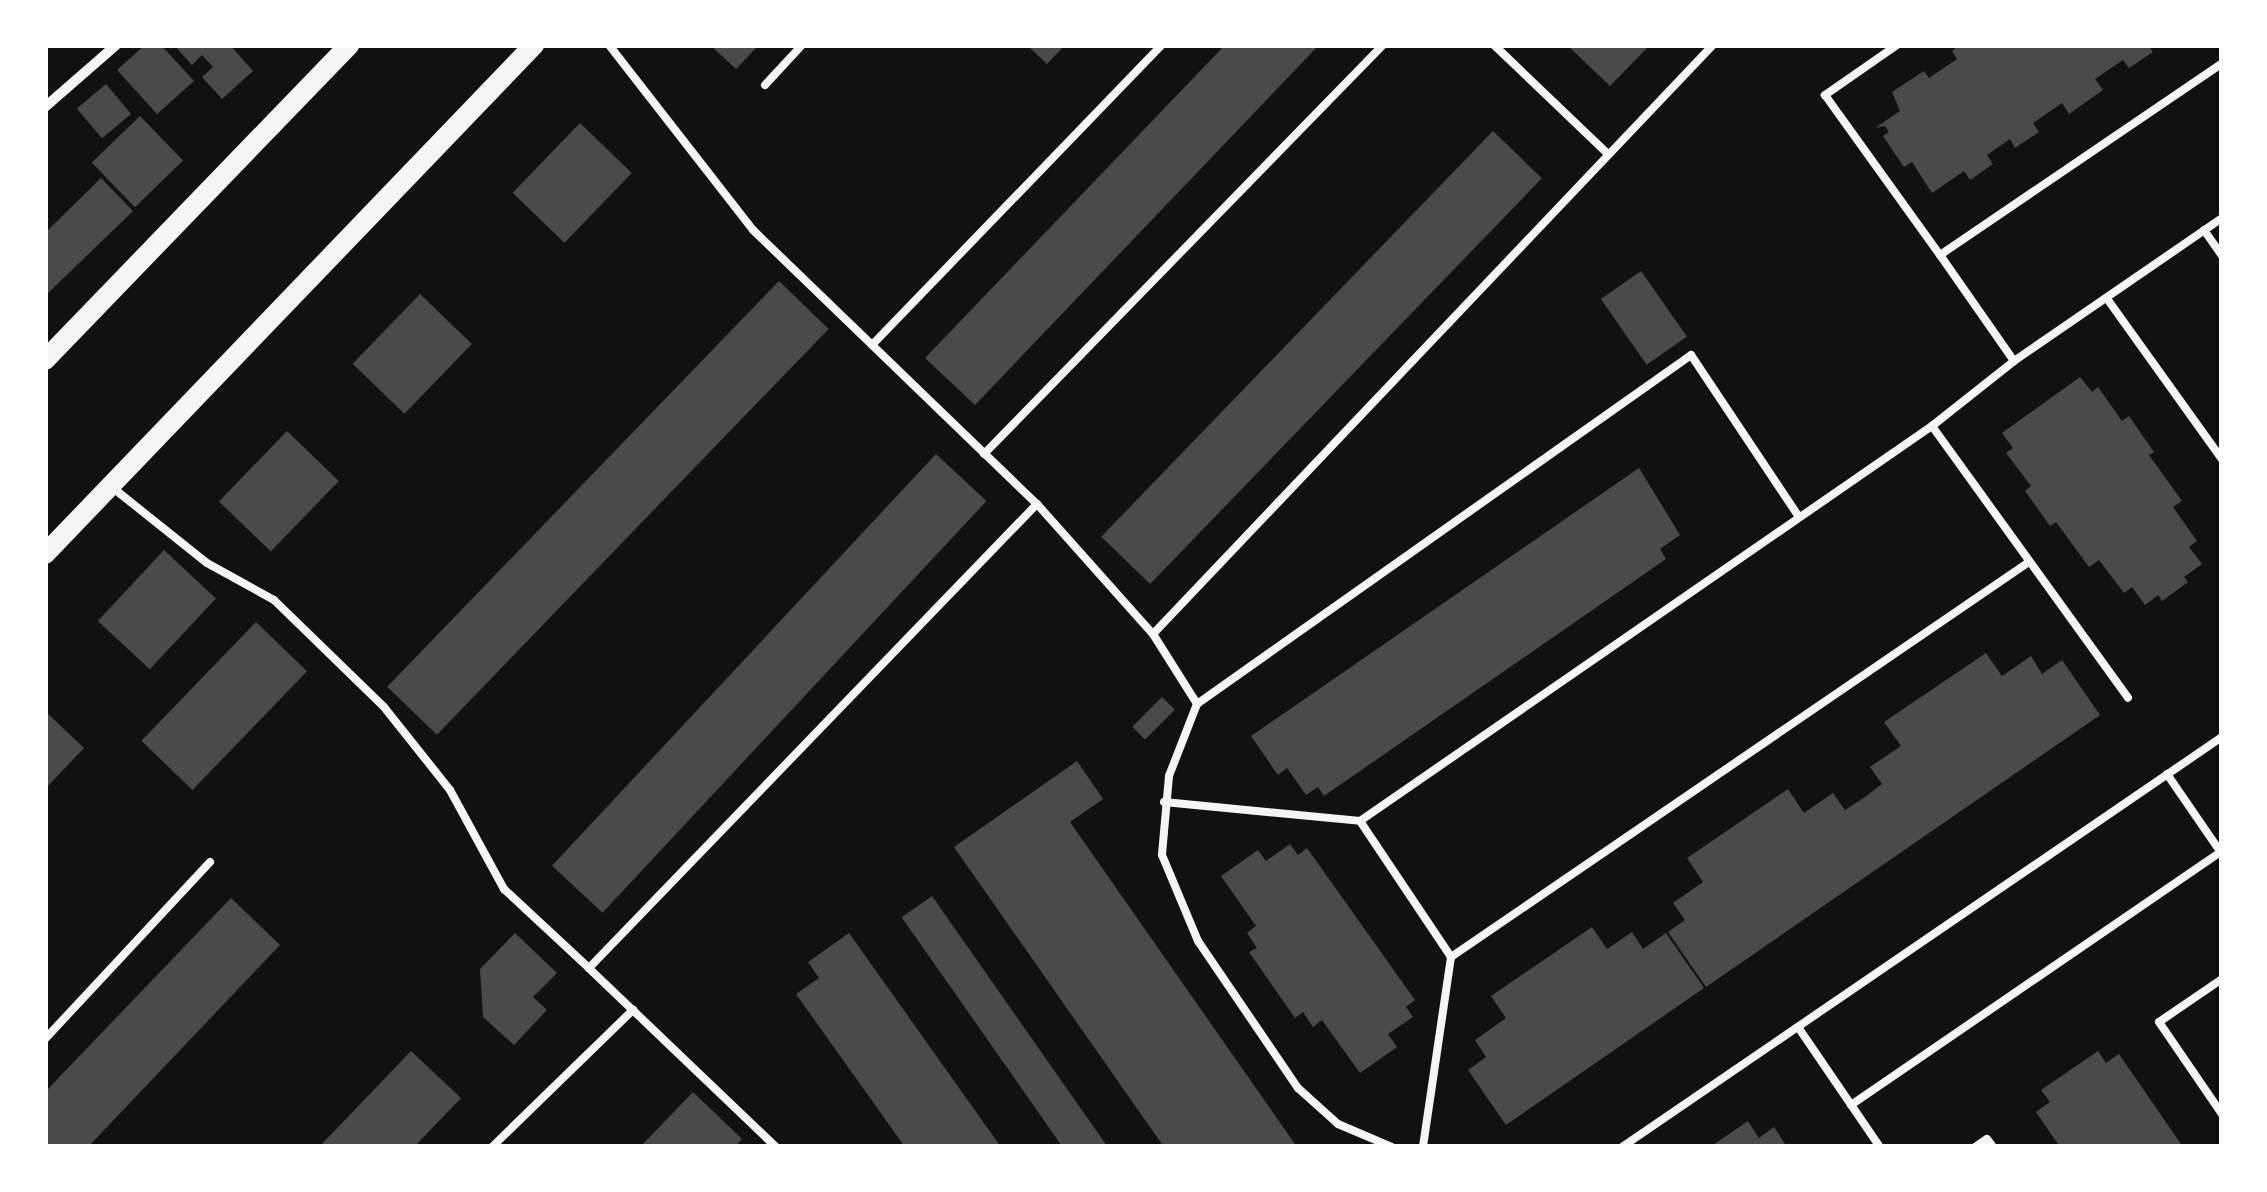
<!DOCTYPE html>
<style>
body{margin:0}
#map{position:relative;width:2267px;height:1192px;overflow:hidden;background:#111;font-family:"Nunito Sans",sans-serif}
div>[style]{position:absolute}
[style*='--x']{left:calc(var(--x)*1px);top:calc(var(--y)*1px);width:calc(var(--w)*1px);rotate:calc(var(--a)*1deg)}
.building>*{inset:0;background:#4a4a4a;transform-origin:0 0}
.service>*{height:8px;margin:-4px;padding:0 4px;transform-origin:4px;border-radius:4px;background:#f5f5f5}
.minor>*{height:10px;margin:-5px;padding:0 5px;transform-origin:5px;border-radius:5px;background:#f5f5f5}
.secondary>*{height:20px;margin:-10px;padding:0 10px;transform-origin:10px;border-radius:10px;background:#f5f5f5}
span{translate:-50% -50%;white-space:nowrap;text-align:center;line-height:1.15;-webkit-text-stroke:8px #fff;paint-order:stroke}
.frame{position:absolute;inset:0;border:48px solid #fff;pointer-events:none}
</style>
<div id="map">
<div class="building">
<i style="clip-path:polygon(145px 45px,161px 45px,194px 81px,157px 114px,117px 70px)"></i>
<i style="clip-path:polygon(174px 45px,230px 45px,253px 71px,222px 99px,202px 77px,213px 67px,202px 55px,192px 65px)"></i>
<i style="clip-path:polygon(710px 45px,759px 45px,736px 69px)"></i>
<i style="clip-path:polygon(1027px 45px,1065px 45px,1047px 64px)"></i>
<i style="clip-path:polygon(1225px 45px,1319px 45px,975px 405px,925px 358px)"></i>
<i style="clip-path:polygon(1567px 45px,1650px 45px,1610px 86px)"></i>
<i style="clip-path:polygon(1960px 45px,2148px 45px,2153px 52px,2129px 68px,2123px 60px,2095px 79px,2103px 90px,2069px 114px,2062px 103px,2033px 123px,2039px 132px,2015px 148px,2010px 139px,1987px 155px,1993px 164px,1970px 180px,1964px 171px,1932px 193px,1912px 162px,1904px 167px,1883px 136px,1889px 132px,1885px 126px,1875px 128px,1900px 111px,1892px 92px,1924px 71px,1929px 78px,1957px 59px,1952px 51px)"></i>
<i style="left:106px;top:84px;width:39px;height:38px;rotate:50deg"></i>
<i style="left:140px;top:116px;width:62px;height:67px;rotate:46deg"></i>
<i style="left:580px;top:123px;width:72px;height:97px;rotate:44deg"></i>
<i style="left:1493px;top:131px;width:68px;height:564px;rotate:44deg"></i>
<i style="clip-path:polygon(101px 178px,133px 211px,45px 296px,45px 233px)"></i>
<i style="left:1641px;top:271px;width:80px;height:49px;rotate:55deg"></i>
<i style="left:779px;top:281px;width:69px;height:564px;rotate:44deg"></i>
<i style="left:420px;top:294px;width:72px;height:97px;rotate:44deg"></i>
<i style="clip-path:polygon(2080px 377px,2092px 392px,2098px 387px,2122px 421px,2129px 416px,2154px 452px,2149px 455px,2182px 501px,2173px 507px,2197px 541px,2189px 547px,2202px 564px,2184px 577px,2188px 582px,2162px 601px,2158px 595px,2145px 605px,2132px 587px,2124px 593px,2099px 560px,2089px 567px,2056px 522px,2050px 526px,2025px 491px,2031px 486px,2006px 453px,2013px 448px,2002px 433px)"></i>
<i style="left:287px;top:431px;width:72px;height:98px;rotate:44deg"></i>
<i style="left:936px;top:454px;width:69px;height:563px;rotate:43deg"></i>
<i style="clip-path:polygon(1639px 468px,1680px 535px,1660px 549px,1666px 559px,1324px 796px,1318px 787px,1306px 795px,1287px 768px,1278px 775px,1251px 736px)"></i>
<i style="left:164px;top:550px;width:71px;height:97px;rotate:43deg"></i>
<i style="left:256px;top:622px;width:71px;height:165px;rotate:44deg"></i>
<i style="clip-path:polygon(1986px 653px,2002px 676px,2031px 656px,2042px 674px,2062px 660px,2100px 715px,1706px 987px,1668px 932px,1685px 920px,1673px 903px,1703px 882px,1687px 858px,1788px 789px,1804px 813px,1833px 793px,1845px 810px,1865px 797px,1882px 784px,1870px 767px,1901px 746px,1884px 722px)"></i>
<i style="left:1162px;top:697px;width:18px;height:42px;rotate:45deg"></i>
<i style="clip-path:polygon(45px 711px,84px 748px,45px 789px)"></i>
<i style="clip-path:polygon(1077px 761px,1103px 799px,1070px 822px,1297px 1147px,1164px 1147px,954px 847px)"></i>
<i style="clip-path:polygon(1290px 844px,1298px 855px,1307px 848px,1415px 1000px,1406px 1007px,1413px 1017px,1388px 1034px,1397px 1047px,1360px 1073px,1322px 1020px,1313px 1027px,1303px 1012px,1295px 1018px,1249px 952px,1257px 948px,1247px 933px,1256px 926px,1221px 876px,1258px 850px,1266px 861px)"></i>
<i style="left:932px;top:896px;width:307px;height:37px;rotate:55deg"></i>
<i style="clip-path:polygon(231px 898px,280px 945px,88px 1147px,45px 1147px,45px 1092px)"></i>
<i style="clip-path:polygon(1592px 927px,1607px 949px,1632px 932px,1643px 949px,1666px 933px,1704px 988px,1506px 1125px,1468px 1070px,1486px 1057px,1475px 1040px,1506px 1018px,1491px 996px)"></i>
<i style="clip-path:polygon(515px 933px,557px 973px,533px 997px,547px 1010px,514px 1045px,483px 1017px,480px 969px)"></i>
<i style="clip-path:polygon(849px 933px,1001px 1147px,905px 1147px,796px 994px,819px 978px,808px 962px)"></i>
<i style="clip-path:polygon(411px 1051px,461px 1098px,414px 1147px,319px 1147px)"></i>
<i style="clip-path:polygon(2098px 1051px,2106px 1063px,2119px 1054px,2183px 1147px,2060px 1147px,2036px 1112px,2050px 1102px,2041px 1090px)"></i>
<i style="clip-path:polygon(693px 1092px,742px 1139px,735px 1147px,640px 1147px)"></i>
<i style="clip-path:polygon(1748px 1121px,1759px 1138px,1774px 1127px,1787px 1147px,1710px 1147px)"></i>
</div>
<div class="service">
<i style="--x:609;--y:45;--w:234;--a:52.1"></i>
<i style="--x:753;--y:230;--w:395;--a:44"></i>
<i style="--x:1037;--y:504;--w:174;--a:48.3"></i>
<i style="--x:1153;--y:634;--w:83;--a:57.8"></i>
<i style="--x:1197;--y:704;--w:605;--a:-35.24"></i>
<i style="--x:1691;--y:355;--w:195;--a:56.3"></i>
<i style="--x:1494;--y:45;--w:156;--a:43.7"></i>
<i style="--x:1897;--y:45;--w:88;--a:145.2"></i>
<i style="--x:1825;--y:95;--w:197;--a:54.3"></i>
<i style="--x:765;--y:85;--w:54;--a:-47.2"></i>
<i style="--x:2204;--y:230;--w:32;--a:55"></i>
<i style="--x:2108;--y:300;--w:196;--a:54.4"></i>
<i style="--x:872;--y:345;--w:417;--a:-46"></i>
<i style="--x:2014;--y:361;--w:129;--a:-124.9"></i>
<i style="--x:1940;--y:255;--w:341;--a:-34.2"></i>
<i style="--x:1932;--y:426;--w:105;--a:-38.4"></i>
<i style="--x:2014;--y:361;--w:252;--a:-34.5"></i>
<i style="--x:984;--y:454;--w:571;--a:-45.71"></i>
<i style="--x:113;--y:488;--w:120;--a:38.6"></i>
<i style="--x:207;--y:563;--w:77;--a:28.9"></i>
<i style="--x:274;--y:600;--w:153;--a:44.2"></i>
<i style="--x:384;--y:707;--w:106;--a:51.5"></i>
<i style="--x:450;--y:790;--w:113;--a:61.4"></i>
<i style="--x:504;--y:889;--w:116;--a:42.9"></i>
<i style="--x:1153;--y:634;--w:813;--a:-46.45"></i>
<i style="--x:1197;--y:704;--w:77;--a:111.3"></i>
<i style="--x:1169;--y:776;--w:79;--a:95.1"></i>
<i style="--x:1162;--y:855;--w:93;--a:67.3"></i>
<i style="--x:1198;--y:941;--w:178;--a:55.8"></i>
<i style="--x:1298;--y:1088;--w:54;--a:42"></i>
<i style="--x:1338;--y:1124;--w:59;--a:23.1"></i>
<i style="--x:2167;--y:774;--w:97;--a:55.5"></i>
<i style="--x:1164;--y:802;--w:197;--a:5.5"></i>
<i style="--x:1360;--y:821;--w:695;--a:-34.63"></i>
<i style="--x:1932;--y:426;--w:335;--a:54.2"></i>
<i style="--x:1360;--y:821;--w:164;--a:56.2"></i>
<i style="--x:1451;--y:957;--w:192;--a:98.4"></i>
<i style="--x:1451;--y:957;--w:700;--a:-34.35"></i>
<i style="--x:2222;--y:979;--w:76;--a:145.7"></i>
<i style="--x:2159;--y:1022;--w:112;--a:55.6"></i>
<i style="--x:1798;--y:1027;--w:145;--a:55.7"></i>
<i style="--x:45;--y:1039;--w:242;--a:-47"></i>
<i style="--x:1851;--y:1105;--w:447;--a:-34.4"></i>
<i style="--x:492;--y:1147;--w:197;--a:-44.2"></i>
<i style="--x:776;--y:1147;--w:259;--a:-136.3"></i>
<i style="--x:589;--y:968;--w:645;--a:-46.01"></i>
<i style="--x:1622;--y:1147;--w:727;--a:-34.35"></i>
<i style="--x:1975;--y:1147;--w:14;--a:-34"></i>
<i style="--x:1987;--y:1139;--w:10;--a:53"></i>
</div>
<div class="minor">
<i style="--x:45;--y:107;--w:94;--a:-41.1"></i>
</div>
<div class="secondary">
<i style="--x:45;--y:360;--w:438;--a:-46"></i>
<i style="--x:45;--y:554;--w:706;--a:-46.15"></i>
</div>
<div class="frame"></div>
</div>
